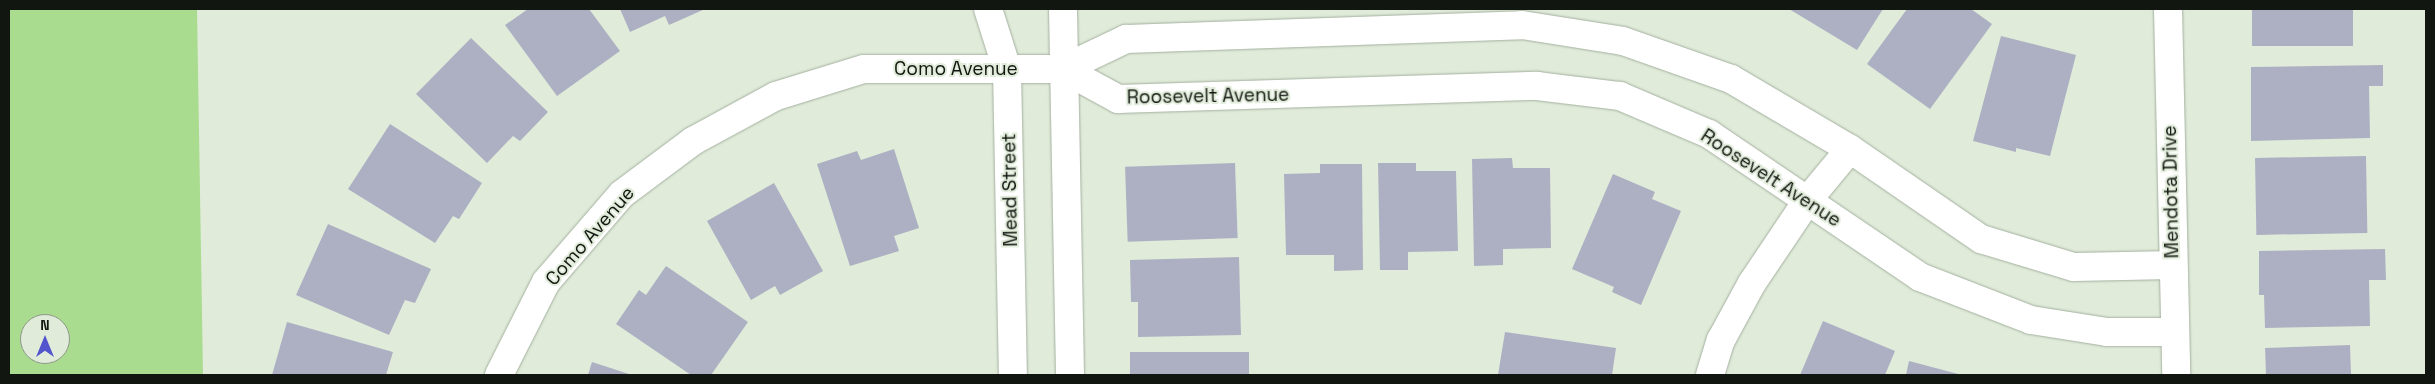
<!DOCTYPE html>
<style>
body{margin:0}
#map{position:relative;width:2435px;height:384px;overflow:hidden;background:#e0ebda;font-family:"Space Grotesk",sans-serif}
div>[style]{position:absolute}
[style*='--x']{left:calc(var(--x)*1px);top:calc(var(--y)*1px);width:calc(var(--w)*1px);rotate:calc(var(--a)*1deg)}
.green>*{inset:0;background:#a9dc8f}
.building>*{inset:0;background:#adb0c2;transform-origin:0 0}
.roads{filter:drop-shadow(0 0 1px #a4b09f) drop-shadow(0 0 1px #a4b09f)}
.minor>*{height:28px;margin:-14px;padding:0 14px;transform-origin:14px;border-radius:14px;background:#fff}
span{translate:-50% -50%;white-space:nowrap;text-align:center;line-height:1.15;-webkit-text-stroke:4px #e0ebda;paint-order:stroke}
.street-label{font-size:19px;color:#121610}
.frame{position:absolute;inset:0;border:10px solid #121610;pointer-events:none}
.north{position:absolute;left:20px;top:314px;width:50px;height:50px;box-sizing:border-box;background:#e0ebda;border:1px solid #8e9689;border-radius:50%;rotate:0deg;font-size:14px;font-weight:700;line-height:20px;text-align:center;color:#121610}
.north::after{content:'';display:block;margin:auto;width:18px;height:22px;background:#5355cc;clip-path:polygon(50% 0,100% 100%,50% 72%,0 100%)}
</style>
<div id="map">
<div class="green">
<i style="clip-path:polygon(evenodd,9px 9px,197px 9px,203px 375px,9px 375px,9px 9px,30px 324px,60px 324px,60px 354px,30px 354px,30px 324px)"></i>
</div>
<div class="building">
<i style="clip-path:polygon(528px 9px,589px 9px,620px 51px,557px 96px,505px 25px)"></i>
<i style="clip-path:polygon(620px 9px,705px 9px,669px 25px,665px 16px,630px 32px)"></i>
<i style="clip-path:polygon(1789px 9px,1883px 9px,1857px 50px)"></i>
<i style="clip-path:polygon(1907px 9px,1971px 9px,1992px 24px,1930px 109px,1867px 64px)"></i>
<i style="left:2252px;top:9px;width:101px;height:37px"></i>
<i style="clip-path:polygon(2001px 36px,2076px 55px,2050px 156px,2016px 148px,2016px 152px,1973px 141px)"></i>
<i style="clip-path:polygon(471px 38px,548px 112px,520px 141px,513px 136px,487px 163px,416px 94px)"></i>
<i style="clip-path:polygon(2383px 65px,2383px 86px,2369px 86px,2370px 138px,2251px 141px,2251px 67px)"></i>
<i style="clip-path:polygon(390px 124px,482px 183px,459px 219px,453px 216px,435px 243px,348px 189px)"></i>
<i style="clip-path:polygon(894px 149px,919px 228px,894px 236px,899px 251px,850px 266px,817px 164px,857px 151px,861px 160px)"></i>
<i style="left:2366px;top:156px;width:77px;height:111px;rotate:89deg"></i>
<i style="clip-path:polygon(1512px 158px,1513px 168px,1550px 168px,1551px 248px,1503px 249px,1503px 265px,1474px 266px,1472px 159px)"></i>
<i style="left:1235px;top:163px;width:75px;height:110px;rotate:88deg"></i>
<i style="clip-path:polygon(1378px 163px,1416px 163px,1416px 171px,1456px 171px,1458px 251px,1408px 252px,1408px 270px,1380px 270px)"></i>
<i style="clip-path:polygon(1320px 164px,1362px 164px,1363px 270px,1334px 271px,1334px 255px,1286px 255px,1284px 174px,1320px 173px)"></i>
<i style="clip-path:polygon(1613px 174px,1655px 192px,1652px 199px,1681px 211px,1641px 305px,1612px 292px,1614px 287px,1572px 269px)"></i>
<i style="clip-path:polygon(774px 183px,823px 271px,780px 295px,775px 286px,751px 300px,707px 221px)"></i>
<i style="clip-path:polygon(328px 224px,431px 269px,415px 303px,405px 300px,389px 335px,296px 295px)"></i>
<i style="clip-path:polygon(2385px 249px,2386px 280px,2369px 280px,2370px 326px,2265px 328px,2264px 295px,2259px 295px,2259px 251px)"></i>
<i style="clip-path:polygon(1239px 257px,1241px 335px,1138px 337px,1138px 302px,1131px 302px,1130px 260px)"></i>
<i style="clip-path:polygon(666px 266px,748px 322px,711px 375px,691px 375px,616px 324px,639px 290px,646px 295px)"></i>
<i style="clip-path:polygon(1823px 321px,1895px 351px,1885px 375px,1800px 375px)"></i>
<i style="clip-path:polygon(287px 322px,393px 352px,386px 375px,272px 375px)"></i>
<i style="clip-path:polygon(1505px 332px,1616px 348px,1612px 375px,1498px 375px)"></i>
<i style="left:2350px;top:345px;width:30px;height:85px;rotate:88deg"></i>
<i style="left:1249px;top:352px;width:23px;height:119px;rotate:90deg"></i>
<i style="clip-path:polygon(1909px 361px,1962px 375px,1906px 375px)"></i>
<i style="clip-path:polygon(592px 362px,632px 375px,588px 375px)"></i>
</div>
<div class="roads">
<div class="minor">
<i style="--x:988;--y:9;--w:63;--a:72.4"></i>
<i style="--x:1007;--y:69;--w:306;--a:88.9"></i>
<i style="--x:1063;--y:9;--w:366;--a:88.9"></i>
<i style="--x:2168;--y:9;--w:366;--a:88.7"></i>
<i style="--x:1063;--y:69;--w:63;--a:28.6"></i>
<i style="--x:1118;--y:99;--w:419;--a:-1.8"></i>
<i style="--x:1537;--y:86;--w:84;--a:6.9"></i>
<i style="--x:1620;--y:96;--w:97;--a:23.1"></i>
<i style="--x:1709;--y:134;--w:255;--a:34.1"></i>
<i style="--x:1920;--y:277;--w:119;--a:21.2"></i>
<i style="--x:2031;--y:320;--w:77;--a:9"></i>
<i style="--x:2107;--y:332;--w:68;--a:0"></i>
<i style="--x:499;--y:375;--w:104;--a:-63.2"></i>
<i style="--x:546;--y:282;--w:116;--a:-49.2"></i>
<i style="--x:622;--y:194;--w:89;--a:-36.7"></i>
<i style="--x:693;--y:141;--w:94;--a:-28.5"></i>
<i style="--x:776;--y:96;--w:92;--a:-17.1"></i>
<i style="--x:864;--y:69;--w:199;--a:0"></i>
<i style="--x:1063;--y:69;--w:70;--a:-25.5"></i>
<i style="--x:1126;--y:39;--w:396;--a:-2"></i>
<i style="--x:1522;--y:25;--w:102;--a:9"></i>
<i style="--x:1623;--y:41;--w:114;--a:19.4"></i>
<i style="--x:1731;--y:79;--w:138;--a:30.5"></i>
<i style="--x:1850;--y:149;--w:159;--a:34.5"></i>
<i style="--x:1981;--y:239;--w:97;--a:16.8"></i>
<i style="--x:2074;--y:267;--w:99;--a:-1.2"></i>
<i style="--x:1710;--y:375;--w:37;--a:-73"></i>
<i style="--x:1721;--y:340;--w:65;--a:-61.5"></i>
<i style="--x:1752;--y:283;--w:99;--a:-56.1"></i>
<i style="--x:1807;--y:201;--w:67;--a:-50.4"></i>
</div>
</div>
<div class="street-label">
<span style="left:956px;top:69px">Como Avenue</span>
<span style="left:1208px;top:96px;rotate:-1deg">Roosevelt Avenue</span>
<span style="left:1771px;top:178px;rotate:33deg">Roosevelt Avenue</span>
<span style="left:1010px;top:190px;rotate:-91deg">Mead Street</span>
<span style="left:2171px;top:192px;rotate:-91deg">Mendota Drive</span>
<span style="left:590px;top:236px;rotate:-49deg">Como Avenue</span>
</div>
<div class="frame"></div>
<div class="north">N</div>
</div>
